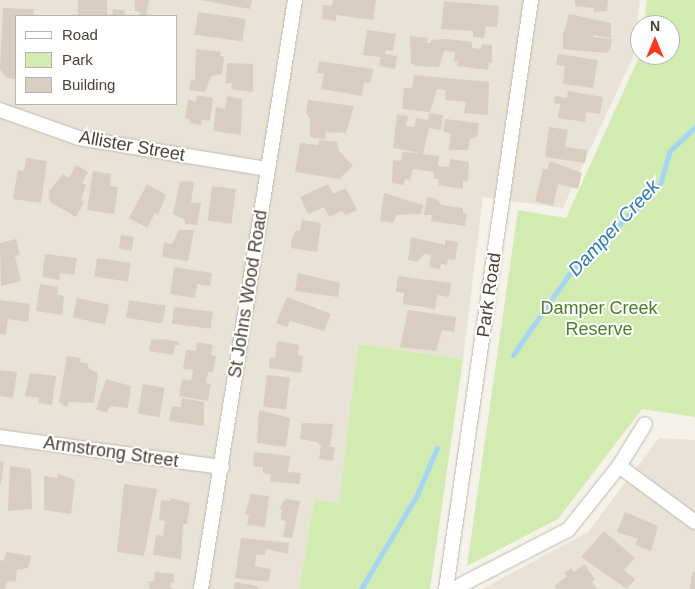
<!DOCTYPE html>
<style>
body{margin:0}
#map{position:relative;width:695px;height:589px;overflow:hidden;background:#f5f2ea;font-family:Helvetica,sans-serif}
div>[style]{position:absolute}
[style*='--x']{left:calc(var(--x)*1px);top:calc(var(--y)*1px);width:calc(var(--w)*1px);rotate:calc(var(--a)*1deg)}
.residential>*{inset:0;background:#e9e3d7}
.green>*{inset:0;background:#d2ebb1}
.stream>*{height:4.5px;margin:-2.25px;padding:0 2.25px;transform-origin:2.25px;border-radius:2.25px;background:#a4d5f4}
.building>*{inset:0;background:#d8cdbe;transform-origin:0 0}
.roads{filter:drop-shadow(0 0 1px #c1b9ab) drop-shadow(0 0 1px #c1b9ab)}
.minor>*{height:14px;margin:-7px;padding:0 7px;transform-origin:7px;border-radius:7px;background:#fff}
span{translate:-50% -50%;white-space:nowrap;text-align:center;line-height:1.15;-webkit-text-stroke:4px #fff;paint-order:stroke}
.street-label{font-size:18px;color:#4a4237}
.park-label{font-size:18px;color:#4a7f27}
.water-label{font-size:19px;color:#2a7bb2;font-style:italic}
.legend{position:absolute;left:15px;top:15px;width:162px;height:90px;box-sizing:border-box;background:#fff;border:1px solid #b7b3af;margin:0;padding:6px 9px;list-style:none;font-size:15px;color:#4a4237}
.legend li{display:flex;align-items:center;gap:10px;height:25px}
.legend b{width:25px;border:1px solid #b7b3af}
.north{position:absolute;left:630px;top:15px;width:50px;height:50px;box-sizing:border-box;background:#fff;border:1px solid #b7b3af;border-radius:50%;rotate:0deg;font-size:14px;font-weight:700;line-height:20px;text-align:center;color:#4a4237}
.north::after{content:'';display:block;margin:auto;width:18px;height:22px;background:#ff3617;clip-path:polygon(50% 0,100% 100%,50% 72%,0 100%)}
</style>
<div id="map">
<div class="residential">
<i style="clip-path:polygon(evenodd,0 0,640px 0,633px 57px,563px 208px,483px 197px,463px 359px,358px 344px,339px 504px,314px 500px,299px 589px,0 589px,0 0,16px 16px,176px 16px,176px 104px,16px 104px,16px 16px)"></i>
<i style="clip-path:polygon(659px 438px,695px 440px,695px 589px,482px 589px,588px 532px)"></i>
</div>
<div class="green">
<i style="clip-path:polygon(647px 0,695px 0,695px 417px,642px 409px,558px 519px,467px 566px,518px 210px,566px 218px,640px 55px,670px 55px,670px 25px,644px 25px)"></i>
<i style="clip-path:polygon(358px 344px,463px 359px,430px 589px,299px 589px,314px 500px,339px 503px)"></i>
</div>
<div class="stream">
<i style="--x:513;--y:355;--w:103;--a:-55.2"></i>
<i style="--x:572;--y:270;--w:122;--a:-44"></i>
<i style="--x:660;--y:185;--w:35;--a:-74"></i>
<i style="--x:670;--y:151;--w:35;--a:-44"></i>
<i style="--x:361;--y:589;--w:109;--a:-59.2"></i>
<i style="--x:417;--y:495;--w:51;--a:-66.9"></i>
</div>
<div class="building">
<i style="left:78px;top:0;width:29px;height:16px"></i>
<i style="clip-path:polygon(135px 0,149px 0,146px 16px,139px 16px,140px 12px,135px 11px)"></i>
<i style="clip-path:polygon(200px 0,252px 0,250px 9px)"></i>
<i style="clip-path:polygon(333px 0,376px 0,373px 20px,336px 15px,336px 21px,322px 19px,323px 5px,332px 6px)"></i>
<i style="clip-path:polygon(575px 0,608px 0,607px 11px,594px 12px,594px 8px,575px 6px)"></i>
<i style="clip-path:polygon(444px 1px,499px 6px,497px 27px,486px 26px,484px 38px,473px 37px,473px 31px,441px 29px)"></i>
<i style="clip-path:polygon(3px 8px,34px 9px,33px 16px,16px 16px,16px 79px,6px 78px,0 69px)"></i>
<i style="clip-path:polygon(113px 9px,125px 11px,124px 16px,112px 16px)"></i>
<i style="left:198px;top:12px;width:48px;height:23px;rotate:8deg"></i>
<i style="clip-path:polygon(569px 14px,611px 23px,611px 38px,593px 35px,593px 37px,612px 39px,610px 50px,607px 53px,563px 49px,563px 32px,582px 35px,564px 32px)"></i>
<i style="clip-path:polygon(367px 30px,396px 34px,393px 51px,386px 50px,385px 54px,397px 56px,395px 69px,379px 66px,381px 57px,363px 55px)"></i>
<i style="clip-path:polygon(410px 36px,428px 38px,427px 43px,431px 43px,431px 40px,446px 39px,472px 42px,472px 48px,481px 49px,482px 44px,492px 45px,492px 63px,489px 63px,488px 70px,457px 66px,458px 61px,454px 61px,455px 52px,444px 51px,439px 67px,416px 66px,411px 63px)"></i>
<i style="clip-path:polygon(196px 49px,221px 52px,220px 56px,224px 57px,222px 74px,211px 76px,205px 92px,189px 90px,191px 79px,195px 80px)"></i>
<i style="clip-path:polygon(558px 54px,598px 60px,593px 88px,563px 84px,565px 66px,556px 65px)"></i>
<i style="clip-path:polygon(319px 61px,373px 69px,371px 83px,364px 82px,362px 96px,321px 89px,324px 74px,317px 73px)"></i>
<i style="clip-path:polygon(227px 63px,253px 64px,253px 92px,231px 89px,232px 83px,226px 83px)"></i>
<i style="clip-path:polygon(414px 75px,489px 82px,488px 115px,464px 113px,466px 102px,445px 100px,446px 90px,437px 89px,430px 112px,402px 109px,404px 88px,412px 88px)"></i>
<i style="clip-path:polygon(568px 91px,603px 97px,600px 114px,586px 112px,585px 122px,558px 118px,560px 104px,554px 103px,555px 96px,567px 98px)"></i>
<i style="clip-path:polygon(197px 95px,213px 98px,210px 121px,202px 120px,201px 125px,189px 123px,190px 119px,185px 118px,188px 100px,196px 101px)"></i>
<i style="clip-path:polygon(227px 96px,242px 99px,241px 135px,213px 131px,216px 107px,225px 109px)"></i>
<i style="clip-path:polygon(308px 100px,354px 106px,346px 133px,326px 132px,325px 139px,310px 137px,310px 119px,306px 113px)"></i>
<i style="clip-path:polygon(429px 113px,443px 115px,441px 130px,429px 128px,423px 154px,439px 156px,438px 166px,449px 167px,450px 159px,469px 162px,468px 182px,463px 181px,463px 189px,438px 185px,439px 179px,434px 179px,434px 172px,413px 169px,410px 180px,405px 179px,404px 185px,392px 183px,393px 160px,401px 161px,402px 152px,421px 153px,393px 148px,397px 115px,408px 116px,406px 126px,414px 127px,416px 118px,428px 120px)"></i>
<i style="clip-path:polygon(445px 119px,479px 123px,477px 137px,470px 139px,468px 150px,449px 150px,451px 133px,443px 132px)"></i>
<i style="clip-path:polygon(549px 127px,568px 130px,565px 147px,587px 150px,585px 163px,545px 157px)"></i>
<i style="clip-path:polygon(319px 140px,337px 142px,339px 151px,353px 166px,339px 179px,295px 172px,300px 143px,318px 145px)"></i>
<i style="clip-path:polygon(26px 158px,47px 161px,41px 203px,13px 199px,18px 170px,24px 171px)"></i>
<i style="clip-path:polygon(550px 161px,582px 173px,578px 189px,558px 184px,553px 206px,535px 201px,543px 169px,547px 170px)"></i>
<i style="clip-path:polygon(76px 165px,88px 172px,82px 183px,86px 185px,81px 200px,84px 202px,76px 217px,50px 202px,49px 191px,63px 174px,69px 178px)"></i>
<i style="clip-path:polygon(93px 171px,111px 174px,110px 186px,118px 187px,114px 214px,87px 210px)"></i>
<i style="clip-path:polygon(180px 181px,194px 182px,191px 202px,201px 203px,197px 225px,185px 224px,185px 220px,173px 214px)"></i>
<i style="clip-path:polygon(147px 184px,166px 195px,158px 215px,155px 213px,147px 228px,129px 218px)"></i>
<i style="clip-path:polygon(328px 184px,333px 194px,346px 188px,357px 210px,346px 215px,342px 211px,329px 217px,324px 207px,308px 214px,300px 197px)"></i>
<i style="left:212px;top:186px;width:24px;height:35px;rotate:7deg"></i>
<i style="clip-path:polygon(384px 193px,423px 205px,421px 214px,397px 215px,393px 223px,380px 221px)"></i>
<i style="clip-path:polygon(427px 197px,437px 199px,441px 205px,463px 208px,463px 213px,467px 213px,465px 226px,431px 221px,432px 215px,424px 215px)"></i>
<i style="clip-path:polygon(302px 220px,321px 223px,317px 252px,291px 248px,292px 238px,296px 230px,300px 231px)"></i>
<i style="clip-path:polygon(179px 230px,194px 230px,188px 261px,162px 257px,164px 243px,172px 244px)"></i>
<i style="left:121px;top:235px;width:13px;height:14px;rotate:9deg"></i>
<i style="clip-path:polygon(411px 237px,445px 245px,445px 240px,458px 242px,455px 260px,448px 259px,447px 265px,441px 264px,440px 269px,429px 267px,431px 255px,424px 254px,418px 262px,408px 260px)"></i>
<i style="clip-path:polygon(16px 239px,20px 255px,15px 256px,21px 281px,1px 286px,0 243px)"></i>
<i style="clip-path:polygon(45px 254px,77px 258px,74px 275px,60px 273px,59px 280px,42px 277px)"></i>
<i style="left:97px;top:258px;width:34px;height:19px;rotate:8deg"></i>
<i style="clip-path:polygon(174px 267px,212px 273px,210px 286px,197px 284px,195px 298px,170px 294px)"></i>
<i style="clip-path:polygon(298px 273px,340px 283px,338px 297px,295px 291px)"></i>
<i style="clip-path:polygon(398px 276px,451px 283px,449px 297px,437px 295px,435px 309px,403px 304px,404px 293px,396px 292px)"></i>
<i style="clip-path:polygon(40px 284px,58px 287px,57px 294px,64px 296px,62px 315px,36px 311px)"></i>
<i style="clip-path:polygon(287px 297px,331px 314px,324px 331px,290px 321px,287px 327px,276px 323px)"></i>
<i style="left:77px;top:298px;width:33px;height:20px;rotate:12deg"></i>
<i style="clip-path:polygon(0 300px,30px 304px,28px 322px,8px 319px,6px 335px,0 334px)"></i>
<i style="left:129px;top:300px;width:37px;height:18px;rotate:9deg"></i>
<i style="left:174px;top:307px;width:39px;height:17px;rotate:7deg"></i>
<i style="clip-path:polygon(408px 310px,456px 317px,454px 332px,442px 330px,436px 351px,400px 347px)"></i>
<i style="clip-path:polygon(151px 340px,164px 339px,179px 342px,179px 345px,175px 345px,173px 355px,149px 351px)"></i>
<i style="clip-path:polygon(277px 341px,299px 345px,298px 355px,303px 356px,301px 373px,269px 368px,270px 357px,275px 358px)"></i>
<i style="clip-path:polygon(197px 342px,213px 345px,211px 355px,216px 356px,213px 373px,208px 372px,206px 383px,211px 384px,208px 401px,179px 396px,182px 379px,191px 381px,193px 370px,183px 369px,186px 350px,196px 351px)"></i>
<i style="clip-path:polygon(67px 356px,81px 358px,80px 362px,87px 363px,89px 369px,98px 373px,94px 403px,69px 402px,66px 407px,59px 402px)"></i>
<i style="clip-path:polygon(0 370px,17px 372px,13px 398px,0 396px)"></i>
<i style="clip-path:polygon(30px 373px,56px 376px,52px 405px,38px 403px,39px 398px,25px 396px)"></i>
<i style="left:267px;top:375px;width:23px;height:32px;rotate:7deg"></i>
<i style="clip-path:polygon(106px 379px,131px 386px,128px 408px,110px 406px,107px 413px,96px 409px)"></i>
<i style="left:143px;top:384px;width:22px;height:30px;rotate:10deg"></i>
<i style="clip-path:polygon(182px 398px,204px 402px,204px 426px,169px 421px,172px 406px,181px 407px)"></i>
<i style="clip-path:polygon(259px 410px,290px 418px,286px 447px,257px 443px)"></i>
<i style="clip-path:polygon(302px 423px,333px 424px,330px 447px,335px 447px,333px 461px,319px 459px,321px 446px,317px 442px,300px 439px)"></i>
<i style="clip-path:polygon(254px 452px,290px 456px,288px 472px,301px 473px,299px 484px,270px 481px,271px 474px,263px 473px,263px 467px,253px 466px)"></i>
<i style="clip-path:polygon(0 461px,4px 462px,1px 484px,0 484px)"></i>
<i style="clip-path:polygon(10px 466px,31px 469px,32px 509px,8px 511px)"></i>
<i style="clip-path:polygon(58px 474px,75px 480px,71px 514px,44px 510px,44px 476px,58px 478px)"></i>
<i style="clip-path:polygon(124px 484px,157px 489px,144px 556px,117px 552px)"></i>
<i style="clip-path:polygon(251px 494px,269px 496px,265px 527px,247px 525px,249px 515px,245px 514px)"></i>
<i style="clip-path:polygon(170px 498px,190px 503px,187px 524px,183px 524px,181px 559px,153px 555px,156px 535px,163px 536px,165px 521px,159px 520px,161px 500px,170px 501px)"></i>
<i style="clip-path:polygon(285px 499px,300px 501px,292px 538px,283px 537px,286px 521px,281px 520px,282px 509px,279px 509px)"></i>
<i style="clip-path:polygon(625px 512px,658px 526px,651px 551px,635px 545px,638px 539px,617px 532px)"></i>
<i style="clip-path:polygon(604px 531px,635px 558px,624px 570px,635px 579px,627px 589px,581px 557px)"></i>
<i style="clip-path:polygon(241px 538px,289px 543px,288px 554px,266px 549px,265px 555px,256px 554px,255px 566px,271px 569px,269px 582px,235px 578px)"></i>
<i style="clip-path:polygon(6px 552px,31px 556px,28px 568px,17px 570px,16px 582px,7px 581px,5px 589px,0 589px,0 560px,4px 561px)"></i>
<i style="clip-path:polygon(584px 564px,595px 579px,592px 582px,597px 589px,556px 589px,554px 586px,567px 576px,564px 573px,571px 568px,574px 572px)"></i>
<i style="clip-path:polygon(155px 572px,174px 574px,174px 583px,171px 582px,170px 587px,174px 589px,150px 589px,148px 581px,154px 581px)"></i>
<i style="clip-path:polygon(692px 572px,695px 572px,695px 589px,690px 589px)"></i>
<i style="clip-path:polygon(235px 582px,258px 586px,257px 589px,234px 589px)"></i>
</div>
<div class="roads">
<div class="minor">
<i style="--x:0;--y:110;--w:84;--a:19.5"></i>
<i style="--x:79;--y:138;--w:191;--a:9.4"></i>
<i style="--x:0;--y:437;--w:224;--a:7.7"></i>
<i style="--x:619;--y:466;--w:94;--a:36.4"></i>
<i style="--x:201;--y:589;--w:596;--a:-80.93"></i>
<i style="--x:446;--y:589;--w:595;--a:-81.79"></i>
<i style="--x:453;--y:589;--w:129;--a:-27.2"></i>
<i style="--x:568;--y:530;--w:82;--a:-51.4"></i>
<i style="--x:619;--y:466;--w:49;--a:-58.2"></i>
</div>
</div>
<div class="street-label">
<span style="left:132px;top:146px;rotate:10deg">Allister Street</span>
<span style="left:248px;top:294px;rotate:-81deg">St Johns Wood Road</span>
<span style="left:489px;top:295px;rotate:-82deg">Park Road</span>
<span style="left:111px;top:452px;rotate:8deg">Armstrong Street</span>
</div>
<div class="park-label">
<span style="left:599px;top:319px">Damper Creek<br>Reserve</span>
</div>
<div class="water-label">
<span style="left:614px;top:228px;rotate:-47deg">Damper Creek</span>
</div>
<ul class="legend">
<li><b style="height:6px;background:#fff"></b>Road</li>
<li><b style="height:14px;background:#d2ebb1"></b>Park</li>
<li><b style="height:14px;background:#d8cdbe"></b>Building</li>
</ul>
<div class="north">N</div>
</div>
